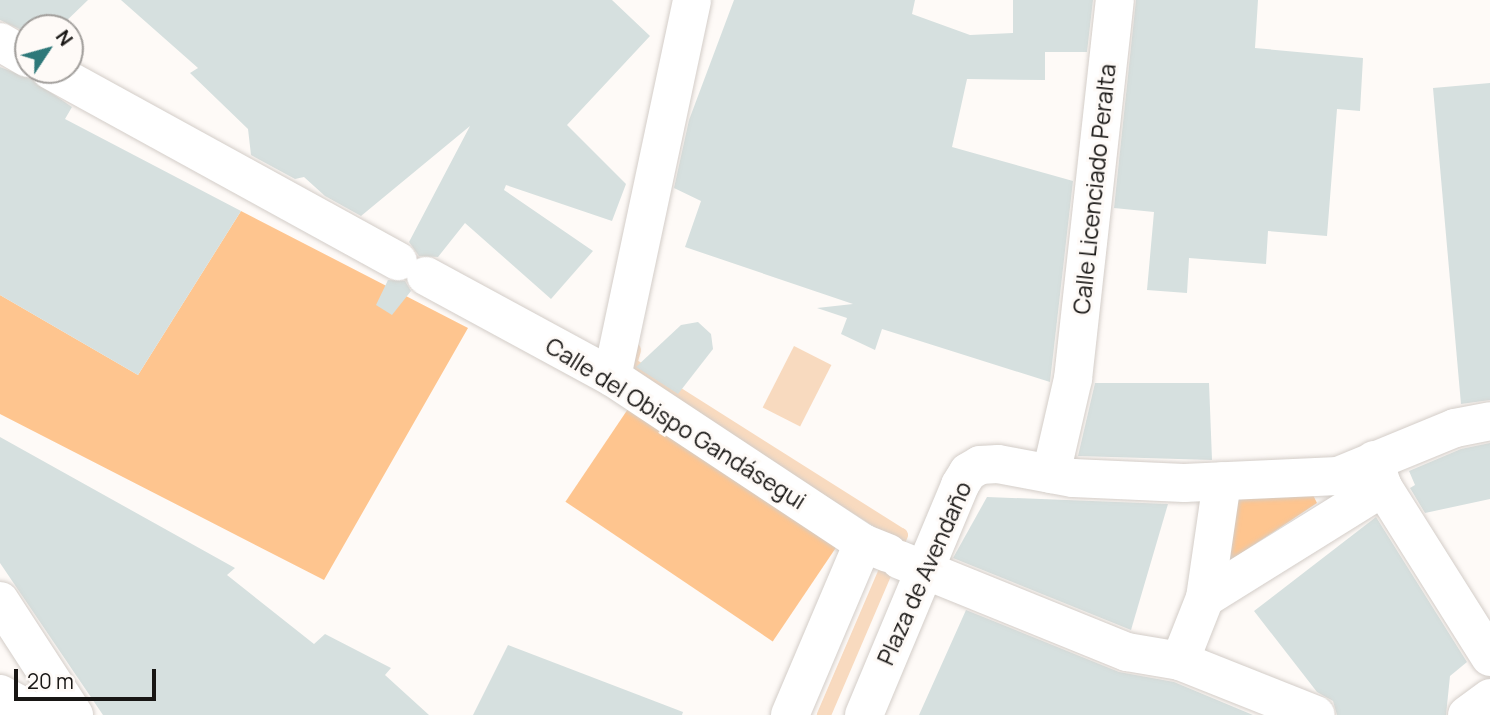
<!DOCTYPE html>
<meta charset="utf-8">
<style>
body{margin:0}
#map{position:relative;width:1490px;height:715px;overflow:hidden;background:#fefaf7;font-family:Manrope,sans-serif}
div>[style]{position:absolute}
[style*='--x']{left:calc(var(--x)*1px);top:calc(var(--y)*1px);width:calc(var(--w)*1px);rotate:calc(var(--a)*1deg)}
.green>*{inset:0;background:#fec58f;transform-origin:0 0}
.water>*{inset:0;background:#f8dabf;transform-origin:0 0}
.stream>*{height:14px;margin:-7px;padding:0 7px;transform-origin:7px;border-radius:7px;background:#f8dabf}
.building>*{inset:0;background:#d6e0df}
.roads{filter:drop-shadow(0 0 2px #d3cdc8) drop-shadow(0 0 2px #d3cdc8)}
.street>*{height:38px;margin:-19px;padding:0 19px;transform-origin:19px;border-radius:19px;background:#fff}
span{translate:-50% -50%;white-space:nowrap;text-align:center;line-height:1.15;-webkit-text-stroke:6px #fefaf7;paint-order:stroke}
.street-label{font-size:23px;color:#181614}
.north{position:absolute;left:14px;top:14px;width:70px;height:70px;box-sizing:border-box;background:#fefaf7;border:2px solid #a29f9c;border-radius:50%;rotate:54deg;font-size:19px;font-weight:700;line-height:28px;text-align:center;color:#181614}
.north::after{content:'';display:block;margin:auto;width:24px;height:32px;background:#2e7879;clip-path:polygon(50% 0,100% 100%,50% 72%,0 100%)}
.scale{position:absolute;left:14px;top:669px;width:142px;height:32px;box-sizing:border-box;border:4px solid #181614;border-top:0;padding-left:9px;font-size:21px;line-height:24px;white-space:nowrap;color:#181614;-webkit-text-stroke:5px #fefaf7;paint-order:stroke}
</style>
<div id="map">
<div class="green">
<i style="clip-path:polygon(241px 211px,468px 328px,324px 580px,0 414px,0 295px,138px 375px)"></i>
<i style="left:632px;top:403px;width:250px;height:119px;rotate:34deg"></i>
<i style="clip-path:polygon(1310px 489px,1317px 503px,1231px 560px,1226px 556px,1238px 497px)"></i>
</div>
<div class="water">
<i style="left:794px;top:346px;width:42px;height:69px;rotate:27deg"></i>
</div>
<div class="stream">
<i style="--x:634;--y:350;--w:15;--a:106"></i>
<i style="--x:630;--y:364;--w:320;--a:32.3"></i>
<i style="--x:901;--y:535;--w:196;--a:113.2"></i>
</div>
<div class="building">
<i style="clip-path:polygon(0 0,88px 0,59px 28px,28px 28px,28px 33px,0 20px)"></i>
<i style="clip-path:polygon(121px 0,612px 0,650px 36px,567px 125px,626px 184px,612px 221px,506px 185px,504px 190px,593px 251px,551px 299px,465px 223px,438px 257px,419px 256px,409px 242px,470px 126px,361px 216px,325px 196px,304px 177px,295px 179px,251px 155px,248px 129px,190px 73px,198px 68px)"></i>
<i style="clip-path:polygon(734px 0,915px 0,912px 14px,970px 35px,1013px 33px,1013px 0,1093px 0,1087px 52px,1045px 52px,1045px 80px,967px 79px,952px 147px,1073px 181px,1050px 382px,882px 329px,875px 350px,841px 334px,847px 318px,817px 308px,853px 304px,685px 247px,701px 201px,674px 188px,689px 120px)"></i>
<i style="clip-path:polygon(1136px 0,1258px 0,1255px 48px,1363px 58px,1360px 111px,1337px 109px,1327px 236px,1268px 231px,1266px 264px,1189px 258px,1187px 293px,1147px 290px,1154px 212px,1114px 208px)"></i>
<i style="clip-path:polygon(0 67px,31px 79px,72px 107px,65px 119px,241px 211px,138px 375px,0 295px)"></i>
<i style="clip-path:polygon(1490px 83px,1490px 400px,1461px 404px,1433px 88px)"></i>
<i style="clip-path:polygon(388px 280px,405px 281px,411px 291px,392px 315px,376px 305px)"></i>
<i style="clip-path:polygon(698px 322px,711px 334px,713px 349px,678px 394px,636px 367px,681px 325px)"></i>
<i style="clip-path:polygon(1095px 383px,1209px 383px,1212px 460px,1078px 456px)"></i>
<i style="clip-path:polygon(0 437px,235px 568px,227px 575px,314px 644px,325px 634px,391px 668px,385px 675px,429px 715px,103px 715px,0 563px)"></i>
<i style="clip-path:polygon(1490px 443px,1490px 499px,1425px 513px,1410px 488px,1415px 485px,1409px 471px,1461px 449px)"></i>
<i style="clip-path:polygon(987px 497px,1168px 504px,1131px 630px,953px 558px)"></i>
<i style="clip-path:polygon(1376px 517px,1467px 662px,1450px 676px,1446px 715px,1337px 715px,1333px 701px,1317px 692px,1254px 611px)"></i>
<i style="clip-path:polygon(966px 610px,1119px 672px,1174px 682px,1253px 715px,919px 715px)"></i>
<i style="clip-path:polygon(508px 645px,683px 712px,682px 715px,473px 715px)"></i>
</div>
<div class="roads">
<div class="street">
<i style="--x:0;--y:42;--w:32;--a:30"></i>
<i style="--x:50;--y:70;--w:397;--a:28.8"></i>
<i style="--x:426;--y:276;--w:212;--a:28.5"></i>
<i style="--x:612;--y:377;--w:301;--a:33.5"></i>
<i style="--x:863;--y:543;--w:27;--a:22"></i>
<i style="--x:612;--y:377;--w:385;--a:-78"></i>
<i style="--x:1374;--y:460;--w:28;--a:72"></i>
<i style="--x:1383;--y:487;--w:201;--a:57.8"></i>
<i style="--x:1051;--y:474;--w:98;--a:-77"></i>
<i style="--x:1073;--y:379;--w:381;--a:-83.7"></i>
<i style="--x:900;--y:560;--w:245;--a:22.1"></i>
<i style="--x:1127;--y:652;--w:54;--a:9.6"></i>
<i style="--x:1180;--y:661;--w:68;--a:-68.4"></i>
<i style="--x:1205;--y:598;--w:118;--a:-81.7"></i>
<i style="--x:1205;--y:598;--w:210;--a:-31.9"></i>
<i style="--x:0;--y:601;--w:136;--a:57"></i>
<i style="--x:1180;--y:661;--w:146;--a:21.7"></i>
<i style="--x:0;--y:694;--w:44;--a:28.3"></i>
<i style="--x:790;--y:715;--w:187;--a:-67"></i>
<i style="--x:864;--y:715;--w:249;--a:-67.3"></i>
<i style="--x:960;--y:485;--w:15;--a:-58"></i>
<i style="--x:968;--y:472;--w:14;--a:-30"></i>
<i style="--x:980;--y:465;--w:18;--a:-3"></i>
<i style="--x:998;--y:464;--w:76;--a:10.6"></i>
<i style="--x:1073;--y:478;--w:111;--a:2.6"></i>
<i style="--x:1184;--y:483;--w:154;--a:-2.6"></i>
<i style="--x:1338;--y:476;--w:126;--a:-22.3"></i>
<i style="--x:1455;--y:428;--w:36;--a:-11"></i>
<i style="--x:1467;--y:715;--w:29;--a:-36"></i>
</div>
</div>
<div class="street-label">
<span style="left:1094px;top:189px;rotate:-84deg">Calle Licenciado Peralta</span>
<span style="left:676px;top:423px;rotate:32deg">Calle del Obispo Gandásegui</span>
<span style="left:924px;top:573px;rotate:-66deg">Plaza de Avendaño</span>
</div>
<div class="north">N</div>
<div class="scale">20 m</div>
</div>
